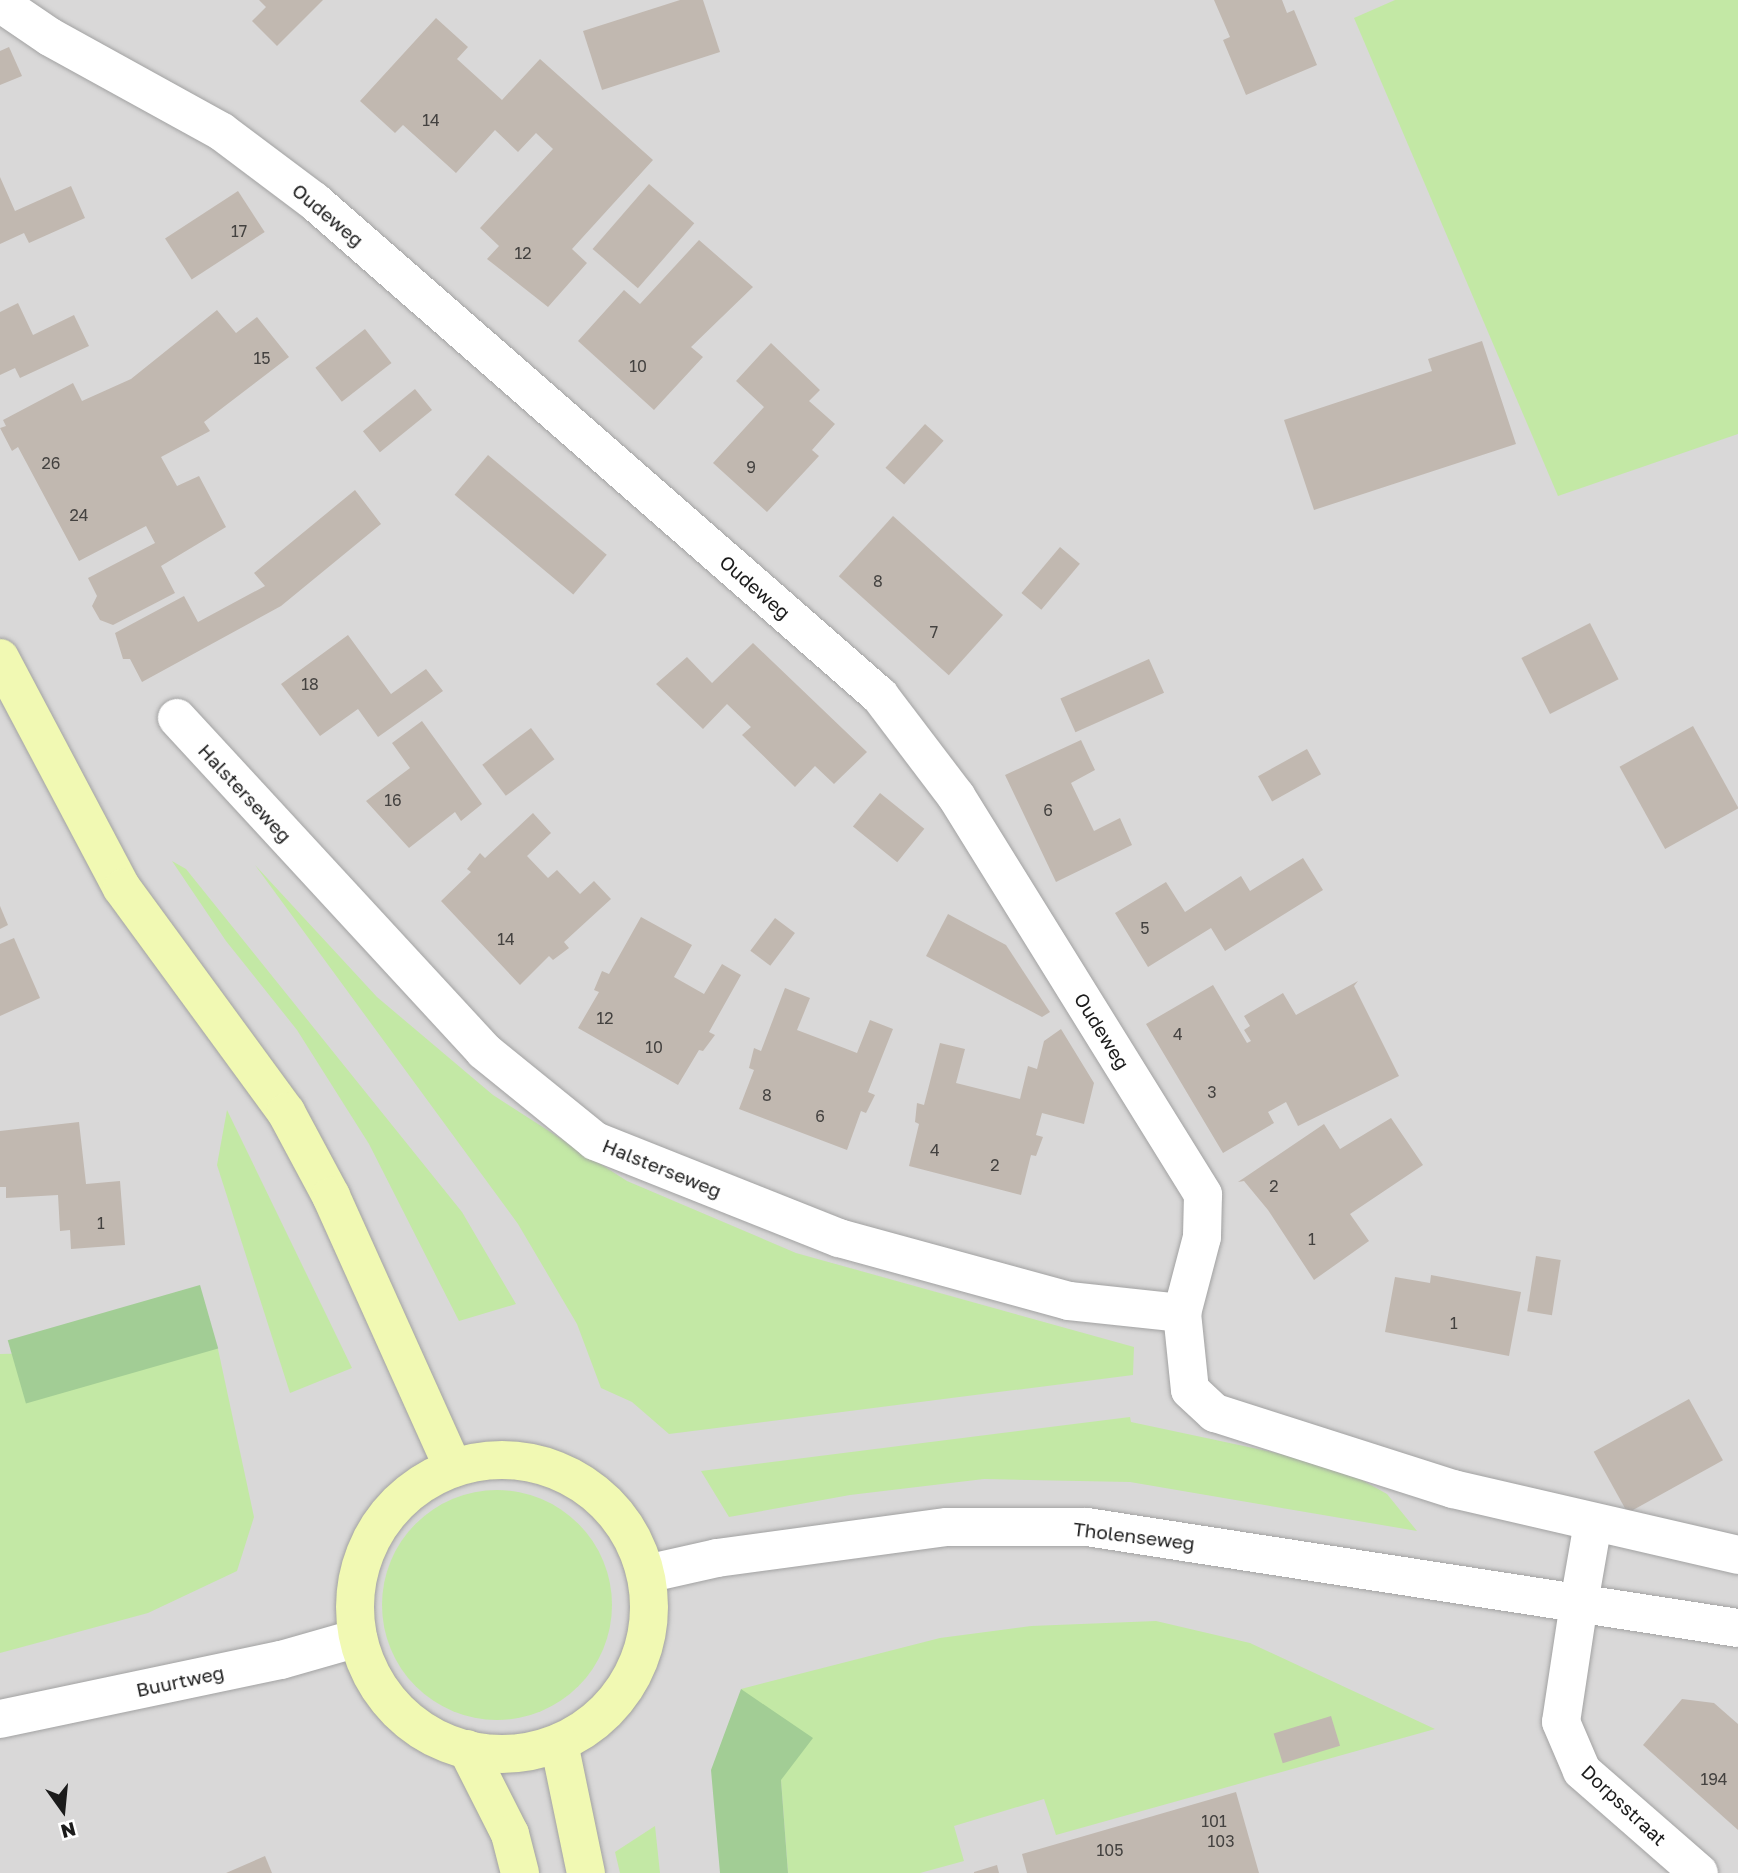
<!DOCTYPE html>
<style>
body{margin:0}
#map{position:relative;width:1738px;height:1873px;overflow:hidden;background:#edeae1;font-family:"Golos Text",sans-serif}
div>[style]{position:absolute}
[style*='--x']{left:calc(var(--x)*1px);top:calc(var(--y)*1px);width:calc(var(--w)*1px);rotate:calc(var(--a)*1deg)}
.residential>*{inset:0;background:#d9d8d8;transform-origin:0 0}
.grass>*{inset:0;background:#c3e8a5}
.round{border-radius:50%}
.forest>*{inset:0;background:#a2cd95;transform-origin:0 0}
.building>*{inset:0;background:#c1b8b0;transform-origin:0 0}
.roads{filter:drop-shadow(0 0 2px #a2a2a2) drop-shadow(0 0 2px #a2a2a2)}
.minor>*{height:38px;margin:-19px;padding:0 19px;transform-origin:19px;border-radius:19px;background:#fff}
.tertiary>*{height:38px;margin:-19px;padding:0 19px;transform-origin:19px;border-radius:19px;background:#fff}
.secondary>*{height:38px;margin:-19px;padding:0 19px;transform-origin:19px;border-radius:19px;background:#f1f9b3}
.secondary>.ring{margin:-19px;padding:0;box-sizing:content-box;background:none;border:38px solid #f1f9b3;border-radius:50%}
span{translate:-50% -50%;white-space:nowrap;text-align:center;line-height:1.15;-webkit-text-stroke:5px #fff;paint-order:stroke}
.number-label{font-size:16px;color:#444240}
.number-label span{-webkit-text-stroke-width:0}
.street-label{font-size:19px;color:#1b1b1b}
.north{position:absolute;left:28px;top:1775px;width:70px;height:70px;-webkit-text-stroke:5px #fff;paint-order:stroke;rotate:165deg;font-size:19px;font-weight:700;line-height:28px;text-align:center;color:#1b1b1b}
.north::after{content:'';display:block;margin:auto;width:24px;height:32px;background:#1b1b1b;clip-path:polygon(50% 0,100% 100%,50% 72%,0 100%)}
</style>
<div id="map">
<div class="residential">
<i style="left:0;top:0;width:1738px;height:1873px"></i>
</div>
<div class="grass">
<i style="clip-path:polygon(1395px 0,1738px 0,1738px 434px,1558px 496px,1354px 18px)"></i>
<i style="clip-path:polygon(172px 861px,186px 869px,462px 1212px,516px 1304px,459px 1321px,369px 1144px,297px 1030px,226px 941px)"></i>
<i style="clip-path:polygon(255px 865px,377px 997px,493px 1095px,627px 1181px,796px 1253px,1134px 1347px,1133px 1375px,669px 1434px,632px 1402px,601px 1388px,577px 1324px,518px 1224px)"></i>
<i style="clip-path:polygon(227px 1110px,352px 1368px,290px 1393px,217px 1165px)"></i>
<i style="clip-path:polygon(218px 1349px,254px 1517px,237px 1571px,148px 1613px,0 1653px,0 1354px)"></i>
<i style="clip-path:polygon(1130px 1417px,1131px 1422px,1337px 1466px,1387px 1494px,1417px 1531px,1130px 1482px,984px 1479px,850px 1495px,729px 1517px,701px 1471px)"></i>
<i class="round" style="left:382px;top:1490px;width:230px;height:230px"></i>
<i style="clip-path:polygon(1156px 1621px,1250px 1643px,1435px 1729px,1056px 1835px,1044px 1799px,954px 1826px,964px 1861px,920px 1873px,788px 1873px,781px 1780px,741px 1689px,940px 1638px,1031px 1626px)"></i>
<i style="clip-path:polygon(655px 1826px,660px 1873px,620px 1873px,615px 1852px)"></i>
</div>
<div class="forest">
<i style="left:200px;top:1285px;width:66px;height:200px;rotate:74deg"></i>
<i style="clip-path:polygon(741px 1689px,813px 1738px,781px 1780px,788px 1873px,720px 1873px,711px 1770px)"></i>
</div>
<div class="building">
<i style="clip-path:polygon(259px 0,323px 0,277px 46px,252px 21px,266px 7px)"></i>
<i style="clip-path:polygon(680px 0,703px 0,720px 52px,602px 90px,583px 31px)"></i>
<i style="clip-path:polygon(1214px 0,1282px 0,1287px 13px,1294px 10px,1317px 65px,1246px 95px,1223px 40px,1230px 37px)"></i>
<i style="clip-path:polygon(436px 18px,468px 47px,457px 59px,502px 100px,540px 59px,653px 160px,572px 249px,587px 263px,548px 307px,487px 259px,499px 246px,480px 228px,553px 149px,536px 133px,518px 152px,495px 130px,456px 173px,403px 125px,395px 133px,360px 101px)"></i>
<i style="clip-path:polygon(9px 47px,22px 76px,0 85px,0 51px)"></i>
<i style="clip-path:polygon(0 177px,15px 211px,71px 186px,85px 218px,29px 243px,24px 233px,0 244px)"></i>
<i style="left:649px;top:184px;width:60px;height:86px;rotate:41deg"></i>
<i style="left:238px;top:191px;width:49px;height:87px;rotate:57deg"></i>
<i style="clip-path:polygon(699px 240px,753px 287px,691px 347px,703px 357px,654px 410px,578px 341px,624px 290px,640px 304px)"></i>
<i style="clip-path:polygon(18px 303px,33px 335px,74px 315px,89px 346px,20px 378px,15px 368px,0 375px,0 312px)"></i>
<i style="clip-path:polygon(217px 310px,236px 333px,257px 317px,289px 357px,204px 422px,210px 431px,161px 457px,177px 486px,199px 476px,226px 527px,161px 566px,175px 593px,113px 625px,100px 620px,92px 606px,97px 596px,88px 578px,155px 543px,146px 526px,79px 561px,18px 447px,12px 451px,0 428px,6px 426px,3px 420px,73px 383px,82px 401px,131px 379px)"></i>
<i style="left:365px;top:329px;width:43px;height:63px;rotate:52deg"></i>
<i style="clip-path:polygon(1482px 341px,1516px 444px,1314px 510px,1284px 420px,1432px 371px,1428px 359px)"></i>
<i style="clip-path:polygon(771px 343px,820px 390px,809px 401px,835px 424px,812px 450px,819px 456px,767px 512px,713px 463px,764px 407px,736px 381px)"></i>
<i style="left:415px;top:389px;width:27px;height:67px;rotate:51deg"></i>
<i style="left:925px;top:424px;width:25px;height:59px;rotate:42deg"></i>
<i style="left:488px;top:455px;width:155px;height:52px;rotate:40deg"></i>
<i style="clip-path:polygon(355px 490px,381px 524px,281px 606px,142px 682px,130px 659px,123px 659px,115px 633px,184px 596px,198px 622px,265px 586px,254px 573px)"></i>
<i style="left:893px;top:516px;width:148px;height:81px;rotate:42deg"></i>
<i style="left:1060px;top:547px;width:26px;height:60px;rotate:40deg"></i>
<i style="left:1590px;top:623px;width:63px;height:77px;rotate:63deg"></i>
<i style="clip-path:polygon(348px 635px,391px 694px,426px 669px,443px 691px,378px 737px,358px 709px,320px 736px,281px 684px)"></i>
<i style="clip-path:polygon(753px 643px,867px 752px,834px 784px,815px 766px,795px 787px,742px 735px,751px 727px,727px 704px,703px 729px,656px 684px,687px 657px,712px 683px)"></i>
<i style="left:1149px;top:659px;width:37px;height:97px;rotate:66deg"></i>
<i style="clip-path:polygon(422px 721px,482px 804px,461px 821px,455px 812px,409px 848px,366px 801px,410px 768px,392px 743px)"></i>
<i style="left:1693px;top:726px;width:94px;height:84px;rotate:61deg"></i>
<i style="left:531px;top:728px;width:39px;height:61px;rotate:53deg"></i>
<i style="clip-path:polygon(1081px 740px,1095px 770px,1071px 783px,1094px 831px,1120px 818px,1132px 845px,1056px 882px,1005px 775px)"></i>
<i style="left:1307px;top:749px;width:29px;height:56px;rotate:61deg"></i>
<i style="left:880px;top:793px;width:57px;height:43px;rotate:39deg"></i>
<i style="clip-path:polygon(533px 813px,551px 833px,527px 856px,548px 878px,557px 870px,580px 894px,594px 881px,611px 899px,564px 942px,569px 948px,553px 960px,549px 956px,520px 985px,441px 901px,471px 872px,467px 869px,480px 853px,485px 858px)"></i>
<i style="clip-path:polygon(1303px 858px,1323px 890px,1225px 951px,1211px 928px,1148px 967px,1115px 913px,1166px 882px,1185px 912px,1241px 876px,1250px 891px)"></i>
<i style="clip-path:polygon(0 906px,8px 925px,0 929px)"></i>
<i style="clip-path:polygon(948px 914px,1006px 945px,1050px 1012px,1042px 1017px,926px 956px)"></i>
<i style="clip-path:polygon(641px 917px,692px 945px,674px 977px,704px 994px,722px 964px,741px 975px,709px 1032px,715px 1035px,703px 1051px,699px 1050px,678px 1085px,578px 1028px,599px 992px,594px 990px,602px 971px,609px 974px)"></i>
<i style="left:775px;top:918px;width:25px;height:41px;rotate:37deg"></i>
<i style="clip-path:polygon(14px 938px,40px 998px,0 1016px,0 944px)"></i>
<i style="clip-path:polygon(1358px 981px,1354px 986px,1399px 1076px,1298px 1126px,1286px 1102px,1268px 1112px,1274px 1123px,1223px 1153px,1146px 1024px,1213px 985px,1247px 1043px,1251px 1041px,1244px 1030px,1250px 1026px,1244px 1016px,1283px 993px,1296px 1015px)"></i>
<i style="clip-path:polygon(785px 988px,810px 998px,797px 1030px,826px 1041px,857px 1053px,870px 1020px,893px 1029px,868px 1092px,875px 1095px,866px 1113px,861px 1111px,847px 1150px,739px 1109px,754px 1070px,749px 1068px,754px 1048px,761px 1051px)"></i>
<i style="clip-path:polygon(1061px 1029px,1094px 1083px,1084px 1124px,1042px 1113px,1036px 1135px,1043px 1137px,1036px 1156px,1031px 1155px,1021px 1195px,909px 1166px,919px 1124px,915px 1122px,917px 1103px,924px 1105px,940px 1043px,965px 1049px,956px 1083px,1020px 1099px,1028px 1066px,1037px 1069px,1044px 1041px)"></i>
<i style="clip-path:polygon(1391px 1118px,1423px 1165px,1350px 1214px,1369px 1241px,1314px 1280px,1268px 1210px,1244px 1181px,1238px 1182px,1324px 1124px,1340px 1149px)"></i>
<i style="clip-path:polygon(79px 1122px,86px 1184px,120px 1181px,125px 1245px,71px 1249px,70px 1230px,60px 1231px,58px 1195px,6px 1198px,6px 1187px,0 1187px,0 1131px)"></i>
<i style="left:1536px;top:1256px;width:25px;height:56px;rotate:9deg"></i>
<i style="clip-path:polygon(1431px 1275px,1521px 1292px,1509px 1356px,1385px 1332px,1395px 1277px,1430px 1283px)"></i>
<i style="left:1689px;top:1399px;width:70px;height:109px;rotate:61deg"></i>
<i style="clip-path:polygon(1682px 1699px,1714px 1703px,1738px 1724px,1738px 1830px,1643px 1745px)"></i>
<i style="left:1331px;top:1716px;width:31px;height:60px;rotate:73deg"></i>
<i style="clip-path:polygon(1236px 1792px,1259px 1873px,1027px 1873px,1022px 1854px)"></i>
<i style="clip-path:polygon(265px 1856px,272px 1873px,226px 1873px)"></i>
<i style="clip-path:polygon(997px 1865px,999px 1873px,974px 1873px,974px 1872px)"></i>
</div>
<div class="roads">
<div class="minor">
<i style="--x:0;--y:3;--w:60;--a:34.2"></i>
<i style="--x:50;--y:37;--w:196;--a:28.9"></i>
<i style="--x:222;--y:132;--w:115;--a:36.9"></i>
<i style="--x:314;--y:201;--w:752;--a:41.17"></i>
<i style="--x:880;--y:696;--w:126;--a:52.8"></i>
<i style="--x:956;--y:796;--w:469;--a:58.2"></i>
<i style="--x:1203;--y:1195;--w:42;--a:91.4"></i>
<i style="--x:1202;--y:1237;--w:79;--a:104.7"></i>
<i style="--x:1182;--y:1313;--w:77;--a:84.1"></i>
<i style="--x:1190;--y:1390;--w:34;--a:43"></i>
<i style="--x:1215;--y:1413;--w:250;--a:17.7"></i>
<i style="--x:1453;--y:1489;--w:293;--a:13"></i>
<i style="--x:177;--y:718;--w:453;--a:47.3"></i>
<i style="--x:484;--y:1051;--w:143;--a:39"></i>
<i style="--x:595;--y:1141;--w:263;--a:21.7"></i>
<i style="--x:839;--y:1238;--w:238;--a:15.3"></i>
<i style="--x:1069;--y:1301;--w:114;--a:6.1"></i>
<i style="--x:1579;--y:1603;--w:81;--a:-80.1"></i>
<i style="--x:0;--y:1719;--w:287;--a:-11.9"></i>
<i style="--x:281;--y:1660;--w:80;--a:-15.9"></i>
</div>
<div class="tertiary">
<i style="--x:646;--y:1574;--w:73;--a:-12.7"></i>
<i style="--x:717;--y:1558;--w:232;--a:-7.7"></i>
<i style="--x:947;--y:1527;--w:140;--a:0"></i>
<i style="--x:1087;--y:1527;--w:659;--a:8.82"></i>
<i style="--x:1579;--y:1603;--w:120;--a:98.6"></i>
<i style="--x:1561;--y:1722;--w:53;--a:66.8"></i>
<i style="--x:1582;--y:1771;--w:155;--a:41.1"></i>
</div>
<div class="secondary">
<i style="--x:0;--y:658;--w:260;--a:62.1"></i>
<i style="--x:122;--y:888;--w:278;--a:53.8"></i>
<i style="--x:286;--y:1112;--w:95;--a:61.8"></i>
<i style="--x:331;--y:1196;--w:298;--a:65.8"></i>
<i class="ring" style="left:355px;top:1460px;width:256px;height:256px"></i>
<i style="--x:559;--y:1743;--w:133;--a:78.3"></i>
<i style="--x:467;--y:1749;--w:95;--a:63.2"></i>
<i style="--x:510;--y:1834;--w:40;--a:75.6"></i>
</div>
</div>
<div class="number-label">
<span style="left:431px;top:120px">14</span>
<span style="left:239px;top:231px">17</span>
<span style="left:523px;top:253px">12</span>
<span style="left:262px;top:358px">15</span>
<span style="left:638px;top:366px">10</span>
<span style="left:51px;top:463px">26</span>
<span style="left:751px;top:467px">9</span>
<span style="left:79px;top:515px">24</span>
<span style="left:878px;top:581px">8</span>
<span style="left:934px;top:632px">7</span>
<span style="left:310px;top:684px">18</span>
<span style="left:393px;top:800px">16</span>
<span style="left:1048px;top:810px">6</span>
<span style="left:1145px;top:928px">5</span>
<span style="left:506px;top:939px">14</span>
<span style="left:605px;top:1018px">12</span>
<span style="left:1178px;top:1034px">4</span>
<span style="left:654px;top:1047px">10</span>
<span style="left:1212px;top:1092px">3</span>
<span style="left:767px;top:1095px">8</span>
<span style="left:820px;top:1116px">6</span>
<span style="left:935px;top:1150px">4</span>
<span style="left:995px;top:1165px">2</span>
<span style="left:1274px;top:1186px">2</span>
<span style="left:101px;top:1223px">1</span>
<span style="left:1312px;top:1239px">1</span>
<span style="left:1454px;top:1323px">1</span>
<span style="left:1714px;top:1779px">194</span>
<span style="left:1214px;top:1821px">101</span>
<span style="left:1221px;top:1841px">103</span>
<span style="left:1110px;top:1850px">105</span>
</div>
<div class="street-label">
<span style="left:328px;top:215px;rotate:40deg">Oudeweg</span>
<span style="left:755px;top:587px;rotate:41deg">Oudeweg</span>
<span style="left:245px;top:793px;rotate:47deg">Halsterseweg</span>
<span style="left:1102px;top:1031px;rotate:58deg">Oudeweg</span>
<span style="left:662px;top:1168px;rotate:22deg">Halsterseweg</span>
<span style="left:1134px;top:1536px;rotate:7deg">Tholenseweg</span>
<span style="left:180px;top:1681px;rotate:-12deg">Buurtweg</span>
<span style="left:1624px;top:1805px;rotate:43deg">Dorpsstraat</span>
</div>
<div class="north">N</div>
</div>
